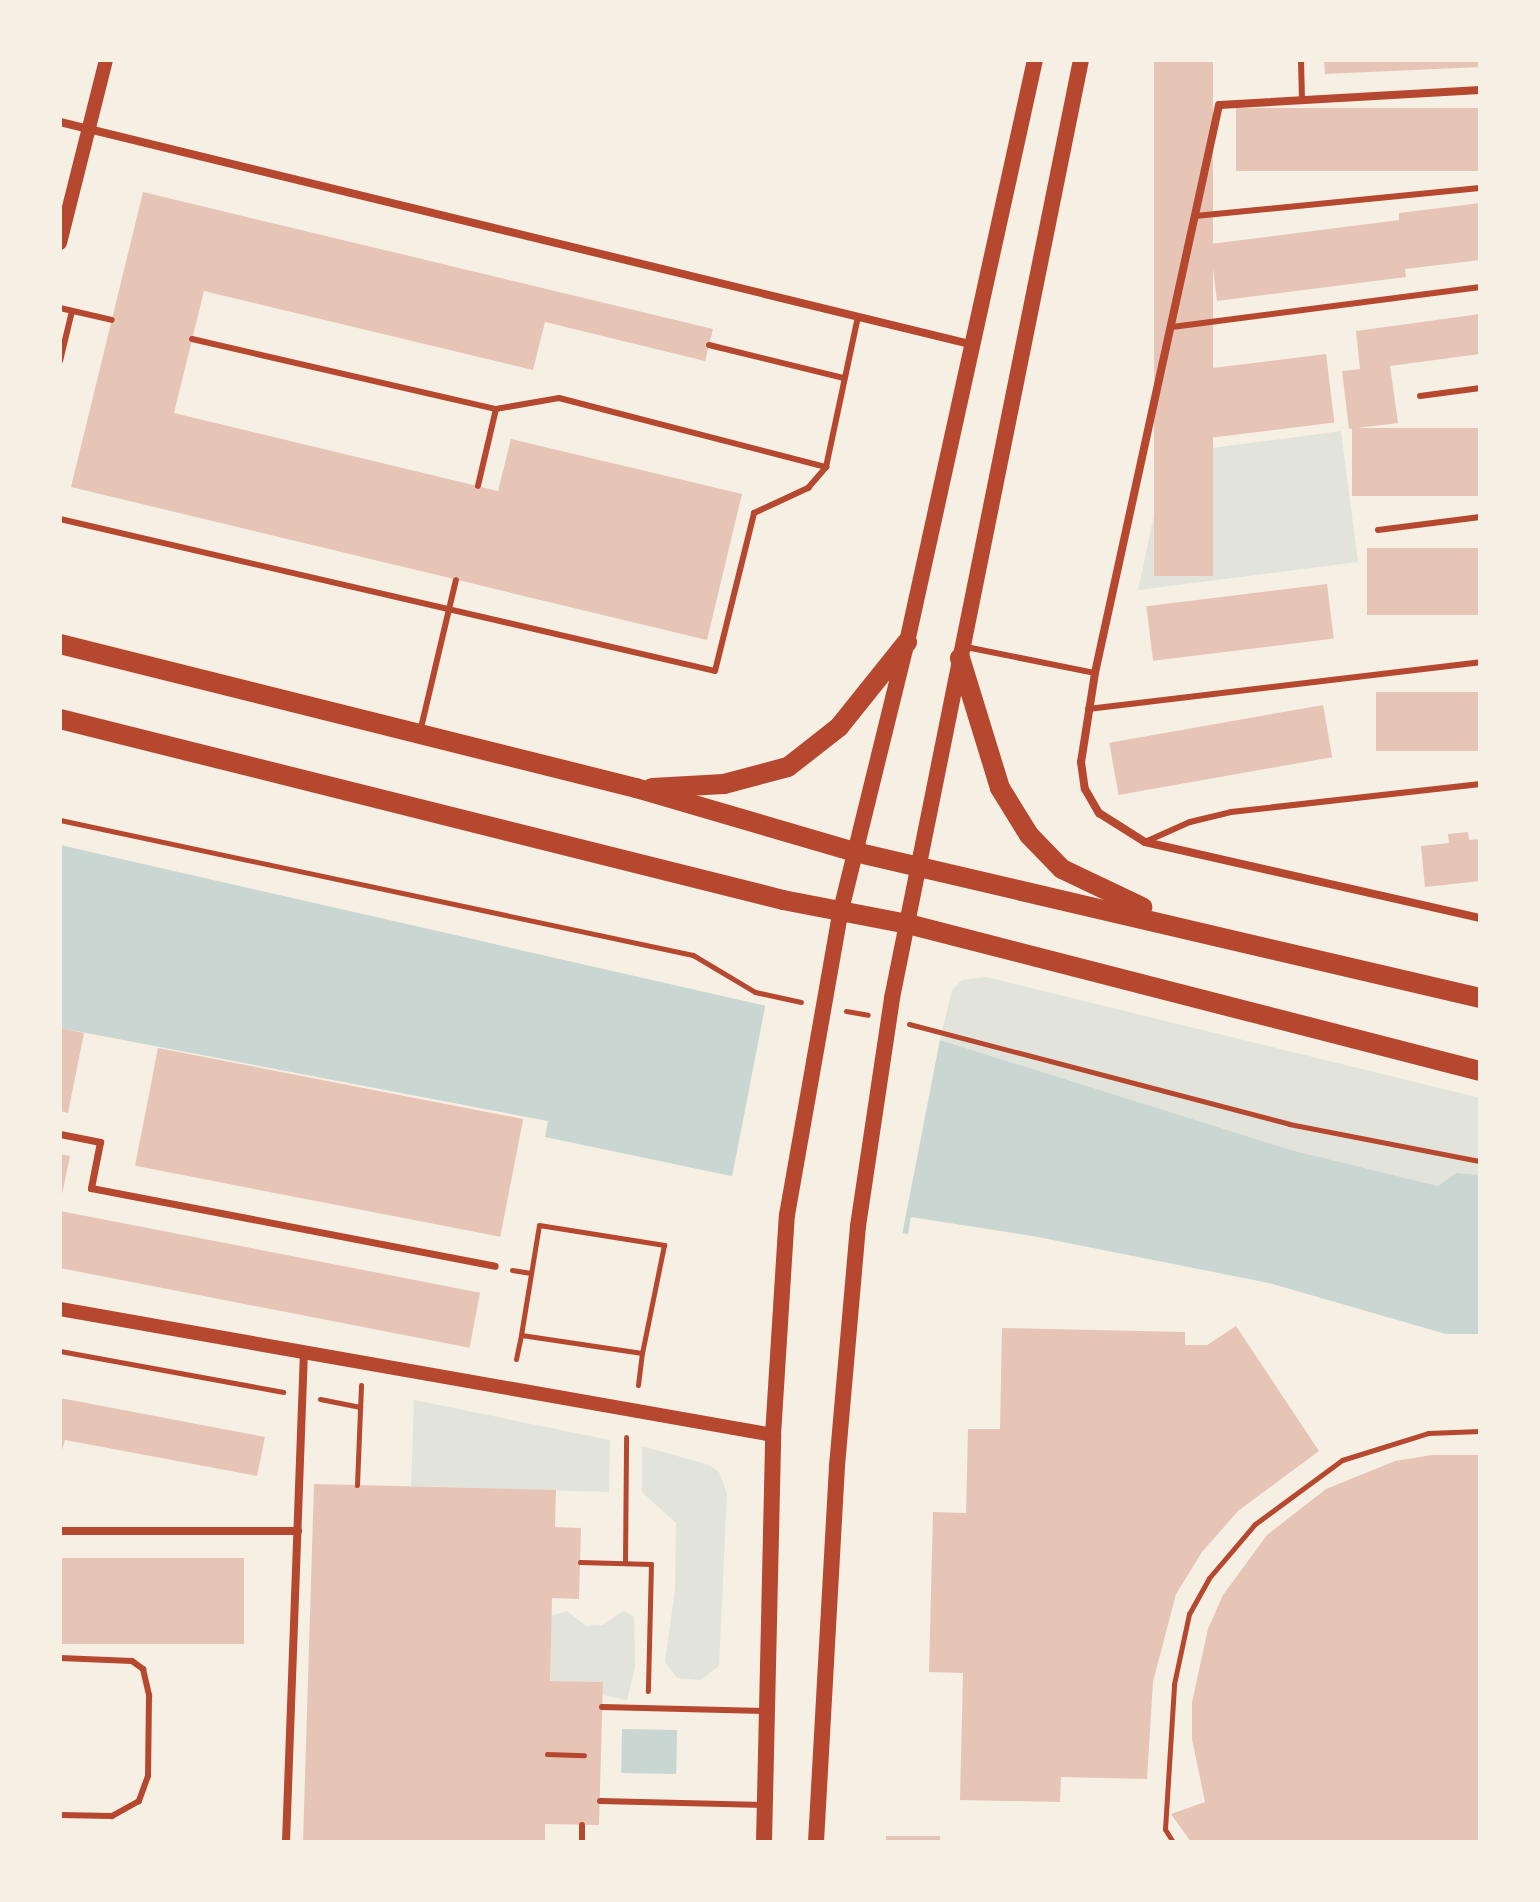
<!DOCTYPE html>
<style>
body{margin:0}
#map{position:relative;width:1540px;height:1902px;overflow:hidden;background:#f6efe4;font-family:Arial,sans-serif}
div>[style]{position:absolute}
[style*='--x']{left:calc(var(--x)*1px);top:calc(var(--y)*1px);width:calc(var(--w)*1px);rotate:calc(var(--a)*1deg)}
.green>*{inset:0;background:#e2e4dc}
.water>*{inset:0;background:#c9d6d2;transform-origin:0 0}
.pier>*{inset:0;background:#f6efe4;transform-origin:0 0}
.building>*{inset:0;background:#e6c5b7;transform-origin:0 0}
.path>*{height:5px;margin:-2.5px;padding:0 2.5px;transform-origin:2.5px;border-radius:2.5px;background:#b5482f}
.service>*{height:6px;margin:-3px;padding:0 3px;transform-origin:3px;border-radius:3px;background:#b5482f}
.pedestrian>*{height:7px;margin:-3.5px;padding:0 3.5px;transform-origin:3.5px;border-radius:3.5px;background:#b5482f}
.minor>*{height:8px;margin:-4px;padding:0 4px;transform-origin:4px;border-radius:4px;background:#b5482f}
.tertiary>*{height:14px;margin:-7px;padding:0 7px;transform-origin:7px;border-radius:7px;background:#b5482f}
.secondary>*{height:16px;margin:-8px;padding:0 8px;transform-origin:8px;border-radius:8px;background:#b5482f}
.primary>*{height:20px;margin:-10px;padding:0 10px;transform-origin:10px;border-radius:10px;background:#b5482f}
span{translate:-50% -50%;white-space:nowrap;text-align:center;line-height:1.15;-webkit-text-stroke:8px #f6efe4;paint-order:stroke}
.frame{position:absolute;inset:0;border:62px solid #f6efe4;pointer-events:none}
</style>
<div id="map">
<div class="green">
<i style="clip-path:polygon(1341px 431px,1358px 562px,1138px 590px,1167px 454px)"></i>
<i style="clip-path:polygon(986px 977px,1480px 1098px,1480px 1175px,1456px 1173px,1438px 1186px,1291px 1150px,940px 1040px,952px 990px,962px 980px)"></i>
<i style="clip-path:polygon(414px 1400px,610px 1440px,609px 1492px,411px 1486px)"></i>
<i style="clip-path:polygon(642px 1446px,709px 1465px,719px 1472px,727px 1493px,719px 1666px,700px 1680px,677px 1678px,665px 1662px,675px 1590px,676px 1523px,642px 1492px)"></i>
<i style="clip-path:polygon(567px 1611px,586px 1626px,602px 1625px,623px 1611px,634px 1617px,635px 1668px,627px 1700px,603px 1695px,603px 1682px,550px 1681px,551px 1616px)"></i>
</div>
<div class="water">
<i style="clip-path:polygon(60px 845px,766px 1006px,940px 1040px,1291px 1150px,1438px 1186px,1456px 1173px,1480px 1175px,1480px 1334px,1446px 1334px,1269px 1283px,1038px 1237px,911px 1217px,908px 1234px,732px 1206px,736px 1177px,545px 1137px,548px 1121px,60px 1028px)"></i>
<i style="left:622px;top:1729px;width:55px;height:44px;rotate:1deg"></i>
</div>
<div class="pier">
<i style="left:766px;top:1002px;width:178px;height:207px;rotate:11deg"></i>
</div>
<div class="building">
<i style="left:1154px;top:60px;width:59px;height:516px"></i>
<i style="clip-path:polygon(1324px 60px,1480px 60px,1480px 67px,1325px 74px)"></i>
<i style="left:1480px;top:108px;width:63px;height:244px;rotate:90deg"></i>
<i style="clip-path:polygon(143px 192px,713px 329px,705px 361px,545px 322px,533px 370px,204px 291px,174px 413px,498px 491px,511px 439px,742px 494px,707px 640px,71px 487px)"></i>
<i style="clip-path:polygon(1480px 203px,1480px 260px,1405px 269px,1406px 277px,1217px 301px,1210px 244px,1399px 220px,1399px 213px)"></i>
<i style="clip-path:polygon(1480px 314px,1480px 354px,1390px 366px,1398px 423px,1349px 429px,1342px 371px,1360px 369px,1356px 331px)"></i>
<i style="left:1326px;top:354px;width:69px;height:133px;rotate:83deg"></i>
<i style="left:1480px;top:428px;width:68px;height:128px;rotate:90deg"></i>
<i style="left:1480px;top:548px;width:67px;height:113px;rotate:90deg"></i>
<i style="left:1327px;top:584px;width:55px;height:182px;rotate:83deg"></i>
<i style="left:1480px;top:692px;width:59px;height:104px;rotate:90deg"></i>
<i style="left:1323px;top:705px;width:53px;height:217px;rotate:80deg"></i>
<i style="clip-path:polygon(1468px 832px,1469px 840px,1480px 839px,1480px 881px,1425px 887px,1421px 846px,1449px 843px,1448px 834px)"></i>
<i style="clip-path:polygon(60px 1028px,84px 1033px,68px 1113px,60px 1111px)"></i>
<i style="left:158px;top:1048px;width:372px;height:120px;rotate:11deg"></i>
<i style="clip-path:polygon(60px 1154px,70px 1156px,61px 1199px,60px 1199px)"></i>
<i style="left:60px;top:1211px;width:428px;height:56px;rotate:11deg"></i>
<i style="clip-path:polygon(1236px 1326px,1319px 1451px,1238px 1511px,1202px 1552px,1176px 1594px,1153px 1682px,1147px 1779px,1061px 1777px,1060px 1802px,960px 1800px,963px 1673px,929px 1672px,933px 1512px,966px 1513px,968px 1429px,1000px 1429px,1002px 1328px,1185px 1332px,1185px 1345px,1207px 1345px)"></i>
<i style="clip-path:polygon(60px 1398px,265px 1437px,257px 1476px,65px 1440px,60px 1457px)"></i>
<i style="clip-path:polygon(1432px 1455px,1480px 1455px,1480px 1842px,1191px 1842px,1171px 1814px,1205px 1802px,1192px 1739px,1192px 1702px,1208px 1629px,1223px 1595px,1267px 1535px,1326px 1489px,1395px 1461px)"></i>
<i style="clip-path:polygon(314px 1484px,556px 1490px,555px 1527px,581px 1528px,579px 1599px,552px 1598px,550px 1681px,603px 1682px,599px 1825px,545px 1824px,545px 1842px,303px 1842px)"></i>
<i style="left:60px;top:1558px;width:184px;height:86px"></i>
<i style="left:886px;top:1836px;width:54px;height:6px"></i>
</div>
<div class="path">
<i style="--x:60;--y:820;--w:647;--a:12.04"></i>
<i style="--x:693;--y:955;--w:72;--a:30.8"></i>
<i style="--x:755;--y:992;--w:47;--a:12.3"></i>
<i style="--x:846;--y:1011;--w:22;--a:10"></i>
<i style="--x:909;--y:1024;--w:393;--a:14.7"></i>
<i style="--x:1289;--y:1124;--w:195;--a:11"></i>
<i style="--x:539;--y:1225;--w:127;--a:9.1"></i>
<i style="--x:664;--y:1245;--w:110;--a:101.5"></i>
<i style="--x:642;--y:1353;--w:122;--a:-171.5"></i>
<i style="--x:521;--y:1335;--w:111;--a:-80.7"></i>
<i style="--x:512;--y:1270;--w:19;--a:9"></i>
<i style="--x:60;--y:1351;--w:227;--a:10.4"></i>
<i style="--x:516;--y:1359;--w:25;--a:-78"></i>
<i style="--x:638;--y:1385;--w:32;--a:-83"></i>
<i style="--x:320;--y:1399;--w:41;--a:11.3"></i>
<i style="--x:357;--y:1485;--w:100;--a:-87.7"></i>
<i style="--x:580;--y:1562;--w:71;--a:1.6"></i>
<i style="--x:651;--y:1564;--w:127;--a:91.4"></i>
<i style="--x:625;--y:1563;--w:126;--a:-89.5"></i>
<i style="--x:547;--y:1754;--w:37;--a:2"></i>
<i style="--x:1173;--y:1842;--w:15;--a:-122"></i>
<i style="--x:1165;--y:1829;--w:145;--a:-86.4"></i>
<i style="--x:1174;--y:1684;--w:72;--a:-77.9"></i>
<i style="--x:1189;--y:1614;--w:41;--a:-60.9"></i>
<i style="--x:1209;--y:1578;--w:71;--a:-49.6"></i>
<i style="--x:1255;--y:1524;--w:108;--a:-36.3"></i>
<i style="--x:1342;--y:1460;--w:90;--a:-17.4"></i>
<i style="--x:1428;--y:1433;--w:52;--a:-2.2"></i>
</div>
<div class="service">
<i style="--x:1301;--y:60;--w:41;--a:88.6"></i>
<i style="--x:1195;--y:216;--w:286;--a:-5.6"></i>
<i style="--x:60;--y:308;--w:53;--a:13"></i>
<i style="--x:1172;--y:327;--w:311;--a:-7.4"></i>
<i style="--x:192;--y:339;--w:312;--a:13"></i>
<i style="--x:496;--y:409;--w:79;--a:103.2"></i>
<i style="--x:709;--y:345;--w:138;--a:13.8"></i>
<i style="--x:60;--y:361;--w:51;--a:-76.5"></i>
<i style="--x:1420;--y:396;--w:61;--a:-7.6"></i>
<i style="--x:496;--y:409;--w:64;--a:-9.9"></i>
<i style="--x:559;--y:398;--w:276;--a:14.5"></i>
<i style="--x:826;--y:467;--w:154;--a:-78"></i>
<i style="--x:60;--y:519;--w:672;--a:13.06"></i>
<i style="--x:715;--y:671;--w:163;--a:-76.1"></i>
<i style="--x:754;--y:513;--w:60;--a:-24.8"></i>
<i style="--x:808;--y:488;--w:28;--a:-49"></i>
<i style="--x:1378;--y:530;--w:103;--a:-7.3"></i>
<i style="--x:966;--y:647;--w:132;--a:11.4"></i>
<i style="--x:1088;--y:709;--w:395;--a:-6.8"></i>
<i style="--x:420;--y:732;--w:156;--a:-76.7"></i>
<i style="--x:1145;--y:842;--w:49;--a:-24"></i>
<i style="--x:1190;--y:822;--w:42;--a:-13.7"></i>
<i style="--x:1231;--y:812;--w:251;--a:-6.4"></i>
<i style="--x:60;--y:1658;--w:72;--a:2.4"></i>
<i style="--x:132;--y:1661;--w:14;--a:36"></i>
<i style="--x:143;--y:1669;--w:28;--a:77"></i>
<i style="--x:149;--y:1696;--w:80;--a:90.7"></i>
<i style="--x:148;--y:1776;--w:27;--a:110"></i>
<i style="--x:139;--y:1801;--w:31;--a:151"></i>
<i style="--x:112;--y:1816;--w:52;--a:-178.9"></i>
<i style="--x:602;--y:1707;--w:162;--a:1.4"></i>
<i style="--x:600;--y:1801;--w:164;--a:1.4"></i>
<i style="--x:582;--y:1842;--w:17;--a:-90"></i>
</div>
<div class="pedestrian">
<i style="--x:60;--y:1134;--w:41;--a:11.3"></i>
<i style="--x:100;--y:1142;--w:47;--a:101.1"></i>
<i style="--x:91;--y:1188;--w:411;--a:10.9"></i>
</div>
<div class="minor">
<i style="--x:1480;--y:90;--w:261;--a:176.7"></i>
<i style="--x:1219;--y:105;--w:581;--a:102.32"></i>
<i style="--x:1095;--y:673;--w:90;--a:98.9"></i>
<i style="--x:1081;--y:762;--w:27;--a:82"></i>
<i style="--x:1085;--y:789;--w:28;--a:60"></i>
<i style="--x:1099;--y:813;--w:54;--a:32.2"></i>
<i style="--x:1145;--y:842;--w:344;--a:12.8"></i>
<i style="--x:60;--y:122;--w:937;--a:13.71"></i>
<i style="--x:60;--y:1531;--w:238;--a:0"></i>
<i style="--x:286;--y:1842;--w:486;--a:-87.9"></i>
</div>
<div class="tertiary">
<i style="--x:60;--y:243;--w:189;--a:-75.9"></i>
<i style="--x:60;--y:1309;--w:724;--a:10.02"></i>
</div>
<div class="secondary">
<i style="--x:764;--y:1842;--w:407;--a:-88.7"></i>
<i style="--x:773;--y:1435;--w:220;--a:-86.4"></i>
<i style="--x:787;--y:1215;--w:310;--a:-80"></i>
<i style="--x:841;--y:910;--w:276;--a:-76.2"></i>
<i style="--x:907;--y:642;--w:596;--a:-77.6"></i>
<i style="--x:816;--y:1842;--w:377;--a:-86.8"></i>
<i style="--x:837;--y:1466;--w:241;--a:-85"></i>
<i style="--x:858;--y:1226;--w:231;--a:-81.5"></i>
<i style="--x:892;--y:998;--w:957;--a:-78.61"></i>
</div>
<div class="primary">
<i style="--x:60;--y:644;--w:594;--a:14.04"></i>
<i style="--x:636;--y:788;--w:228;--a:16.3"></i>
<i style="--x:855;--y:852;--w:642;--a:13.15"></i>
<i style="--x:960;--y:658;--w:136;--a:72.9"></i>
<i style="--x:1000;--y:788;--w:55;--a:58.3"></i>
<i style="--x:1029;--y:835;--w:47;--a:45.9"></i>
<i style="--x:1062;--y:869;--w:89;--a:25.4"></i>
<i style="--x:60;--y:719;--w:745;--a:14.05"></i>
<i style="--x:783;--y:900;--w:127;--a:10.9"></i>
<i style="--x:908;--y:924;--w:591;--a:14.41"></i>
<i style="--x:652;--y:788;--w:72;--a:-3.2"></i>
<i style="--x:724;--y:784;--w:66;--a:-14.9"></i>
<i style="--x:788;--y:767;--w:65;--a:-38.1"></i>
<i style="--x:839;--y:727;--w:109;--a:-51.3"></i>
</div>
<div class="frame"></div>
</div>
